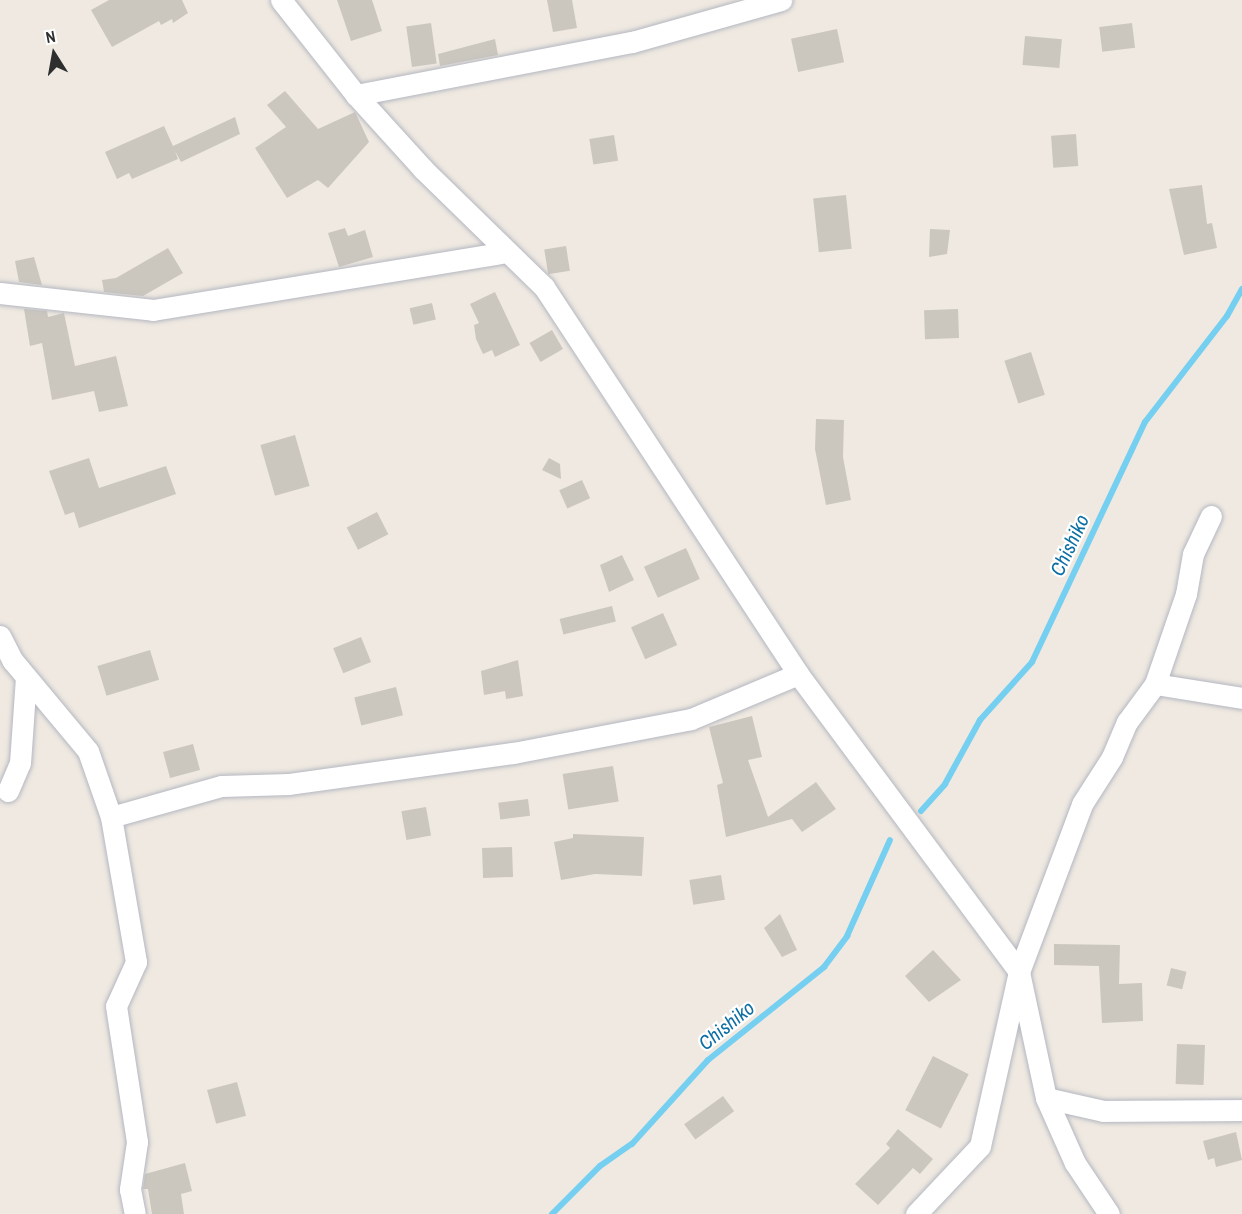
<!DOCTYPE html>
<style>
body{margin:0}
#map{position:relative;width:1242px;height:1214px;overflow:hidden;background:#efe9e1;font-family:"Archivo Narrow",sans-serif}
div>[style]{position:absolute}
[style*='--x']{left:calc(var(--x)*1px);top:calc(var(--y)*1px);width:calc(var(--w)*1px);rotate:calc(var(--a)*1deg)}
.stream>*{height:6px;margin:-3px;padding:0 3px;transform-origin:3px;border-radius:3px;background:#75cff0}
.building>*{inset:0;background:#cbc7bf;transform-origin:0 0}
.roads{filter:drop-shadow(0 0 2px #b4b7c1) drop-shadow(0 0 2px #b4b7c1)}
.minor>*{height:21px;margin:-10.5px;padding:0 10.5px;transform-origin:10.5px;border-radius:10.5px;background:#fff}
span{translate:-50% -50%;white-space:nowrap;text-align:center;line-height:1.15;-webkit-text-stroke:4.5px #fff;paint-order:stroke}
.water-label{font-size:20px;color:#0d6fa3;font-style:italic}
.north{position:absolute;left:24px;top:24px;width:60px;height:60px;-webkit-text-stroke:4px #fff;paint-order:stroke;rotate:349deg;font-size:16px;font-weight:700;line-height:24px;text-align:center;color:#2e2e2e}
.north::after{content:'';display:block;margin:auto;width:21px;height:27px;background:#2e2e2e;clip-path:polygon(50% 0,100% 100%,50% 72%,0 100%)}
</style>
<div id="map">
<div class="stream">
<i style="--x:921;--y:811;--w:36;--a:-48"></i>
<i style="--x:945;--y:784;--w:73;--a:-61.3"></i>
<i style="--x:980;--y:720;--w:78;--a:-48.1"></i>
<i style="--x:1032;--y:662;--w:265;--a:-64.8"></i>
<i style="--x:1145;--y:422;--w:134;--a:-52.3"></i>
<i style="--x:1227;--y:316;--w:31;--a:-61"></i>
<i style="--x:552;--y:1214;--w:68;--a:-45"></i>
<i style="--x:600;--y:1166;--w:39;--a:-35"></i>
<i style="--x:632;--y:1144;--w:113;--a:-47.9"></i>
<i style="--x:708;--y:1060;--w:149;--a:-38.7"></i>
<i style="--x:824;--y:967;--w:39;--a:-53"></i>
<i style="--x:847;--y:936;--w:105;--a:-65.9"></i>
</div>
<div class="building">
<i style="clip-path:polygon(109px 0,182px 0,188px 13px,173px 23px,172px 19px,161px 25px,159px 21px,112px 47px,91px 10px)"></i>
<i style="clip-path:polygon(337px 0,372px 0,382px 31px,351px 41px)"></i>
<i style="clip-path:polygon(547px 0,572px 0,577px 28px,553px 32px)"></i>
<i style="left:431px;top:23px;width:41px;height:25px;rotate:82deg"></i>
<i style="left:1132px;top:23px;width:25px;height:33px;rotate:83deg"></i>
<i style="left:837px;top:29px;width:34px;height:47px;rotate:78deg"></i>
<i style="left:1025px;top:36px;width:37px;height:29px;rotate:5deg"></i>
<i style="clip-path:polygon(495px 39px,498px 55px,440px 66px,438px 54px)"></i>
<i style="clip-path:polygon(285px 91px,318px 129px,355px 112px,369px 142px,328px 188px,318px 180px,287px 198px,255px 148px,286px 127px,267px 105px)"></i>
<i style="clip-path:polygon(235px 117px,240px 134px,181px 162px,175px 151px,178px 159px,132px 179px,129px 173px,117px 179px,105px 152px,164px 126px,173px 146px)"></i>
<i style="left:1076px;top:134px;width:32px;height:25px;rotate:86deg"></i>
<i style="left:614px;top:135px;width:26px;height:25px;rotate:81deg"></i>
<i style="clip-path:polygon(1202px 185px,1207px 224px,1212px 223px,1217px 248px,1184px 255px,1169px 189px)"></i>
<i style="left:846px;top:195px;width:54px;height:33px;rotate:84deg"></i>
<i style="clip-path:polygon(345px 228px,348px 236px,365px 230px,373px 257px,339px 267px,328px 233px)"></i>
<i style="clip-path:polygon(930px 229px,950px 230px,947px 254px,929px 257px)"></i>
<i style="left:566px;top:246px;width:25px;height:22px;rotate:81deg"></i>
<i style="clip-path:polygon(168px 248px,183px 273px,143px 296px,104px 292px,102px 280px,116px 278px)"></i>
<i style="clip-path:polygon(34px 257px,42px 285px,19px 282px,15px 261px)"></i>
<i style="clip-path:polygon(495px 292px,520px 345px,495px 357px,492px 350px,483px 354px,476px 339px,474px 325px,479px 323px,470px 304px)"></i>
<i style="left:432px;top:303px;width:17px;height:23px;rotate:77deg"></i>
<i style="clip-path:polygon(24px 309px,47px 311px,48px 317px,64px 313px,75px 366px,116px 356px,128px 406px,99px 412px,94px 391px,52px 400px,42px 343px,30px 346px)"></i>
<i style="left:958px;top:309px;width:29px;height:34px;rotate:88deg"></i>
<i style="left:552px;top:330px;width:22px;height:26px;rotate:60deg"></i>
<i style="left:1031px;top:352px;width:45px;height:28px;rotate:72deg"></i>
<i style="clip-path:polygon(816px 419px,844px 420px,843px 457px,851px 500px,826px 505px,815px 449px)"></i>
<i style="left:295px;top:435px;width:53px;height:36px;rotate:74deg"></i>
<i style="clip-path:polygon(89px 458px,99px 488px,166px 466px,176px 494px,79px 528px,74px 512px,65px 515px,49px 471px)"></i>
<i style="clip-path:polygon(549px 458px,560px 464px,561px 479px,542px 470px)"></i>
<i style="left:582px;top:480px;width:20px;height:25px;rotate:66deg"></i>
<i style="left:377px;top:512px;width:25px;height:34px;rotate:63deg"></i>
<i style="left:686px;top:548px;width:34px;height:46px;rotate:66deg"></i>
<i style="clip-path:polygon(622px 555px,634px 580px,609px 592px,600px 565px)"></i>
<i style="left:612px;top:606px;width:16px;height:54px;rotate:76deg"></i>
<i style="left:663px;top:613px;width:35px;height:35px;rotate:66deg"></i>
<i style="left:361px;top:637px;width:27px;height:30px;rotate:68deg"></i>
<i style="left:150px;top:650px;width:31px;height:55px;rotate:73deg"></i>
<i style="clip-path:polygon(518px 660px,523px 696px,506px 699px,505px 691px,484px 695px,481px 671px)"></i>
<i style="left:396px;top:687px;width:29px;height:43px;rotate:76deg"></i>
<i style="clip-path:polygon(752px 716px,762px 757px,748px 760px,768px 817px,816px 782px,836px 809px,802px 832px,792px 819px,726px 837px,717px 785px,723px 783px,709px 727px)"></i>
<i style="left:193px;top:744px;width:27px;height:31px;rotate:75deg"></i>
<i style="left:613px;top:766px;width:36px;height:51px;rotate:81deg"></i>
<i style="left:528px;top:799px;width:17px;height:30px;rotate:83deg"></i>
<i style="left:426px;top:807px;width:29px;height:25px;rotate:80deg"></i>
<i style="clip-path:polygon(573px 834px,644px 837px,642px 876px,595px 874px,561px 880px,554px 842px,573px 838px)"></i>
<i style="left:512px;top:847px;width:30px;height:30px;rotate:88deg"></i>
<i style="left:721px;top:875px;width:25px;height:32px;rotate:81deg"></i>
<i style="clip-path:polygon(780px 914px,797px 950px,782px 957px,764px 928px)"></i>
<i style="clip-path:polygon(1054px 944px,1120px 945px,1119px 984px,1142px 983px,1143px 1021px,1102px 1023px,1099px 966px,1054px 965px)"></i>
<i style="clip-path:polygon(933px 950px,961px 980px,929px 1002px,905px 976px)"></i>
<i style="left:1171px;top:968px;width:16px;height:18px;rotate:14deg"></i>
<i style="left:1177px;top:1044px;width:28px;height:40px;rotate:2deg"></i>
<i style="left:933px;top:1056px;width:40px;height:61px;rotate:27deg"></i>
<i style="left:237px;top:1082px;width:35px;height:31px;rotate:75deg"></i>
<i style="left:723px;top:1096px;width:19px;height:48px;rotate:54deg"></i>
<i style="clip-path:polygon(898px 1129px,933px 1159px,920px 1174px,913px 1168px,878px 1205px,855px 1184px,890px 1148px,886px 1144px)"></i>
<i style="clip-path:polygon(1236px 1132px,1242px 1160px,1216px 1167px,1214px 1158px,1208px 1160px,1203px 1141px)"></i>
<i style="clip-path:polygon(185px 1163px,192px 1191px,181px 1194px,184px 1214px,152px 1214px,148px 1189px,143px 1189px,145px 1174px)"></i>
</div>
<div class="roads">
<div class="minor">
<i style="--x:281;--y:0;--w:121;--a:51.7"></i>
<i style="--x:356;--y:95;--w:100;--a:47.8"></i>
<i style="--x:423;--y:169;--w:169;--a:44.3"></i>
<i style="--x:544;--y:287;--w:463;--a:56.7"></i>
<i style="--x:798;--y:674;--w:371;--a:53.4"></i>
<i style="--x:1019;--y:972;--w:129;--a:77.9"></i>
<i style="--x:1046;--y:1098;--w:71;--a:66"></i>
<i style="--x:1075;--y:1163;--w:61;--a:56.3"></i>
<i style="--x:356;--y:95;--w:281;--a:-10.9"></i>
<i style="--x:632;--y:42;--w:155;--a:-15.7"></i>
<i style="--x:0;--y:293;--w:154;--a:6.3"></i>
<i style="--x:153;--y:310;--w:359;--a:-9.3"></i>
<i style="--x:0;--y:636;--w:28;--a:63"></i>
<i style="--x:13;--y:661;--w:117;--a:50.2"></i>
<i style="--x:88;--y:751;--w:70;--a:70.8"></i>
<i style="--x:111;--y:817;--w:147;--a:80.2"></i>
<i style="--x:136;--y:962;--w:48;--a:114.4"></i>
<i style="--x:116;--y:1006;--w:138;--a:81.2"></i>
<i style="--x:137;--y:1142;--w:48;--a:98.5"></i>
<i style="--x:130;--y:1189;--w:25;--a:79"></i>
<i style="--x:1155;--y:684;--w:95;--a:-71"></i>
<i style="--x:1186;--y:594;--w:41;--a:-80.1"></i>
<i style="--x:1193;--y:554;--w:42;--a:-64.7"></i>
<i style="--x:8;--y:791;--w:30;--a:-67"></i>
<i style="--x:20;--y:763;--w:86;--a:-86"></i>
<i style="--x:111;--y:817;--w:114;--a:-15.7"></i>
<i style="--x:221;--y:786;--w:68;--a:-1.7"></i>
<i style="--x:289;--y:784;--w:226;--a:-7.9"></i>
<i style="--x:513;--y:753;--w:181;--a:-10.8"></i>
<i style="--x:691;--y:719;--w:116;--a:-22.8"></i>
<i style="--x:1046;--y:1098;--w:58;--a:12.8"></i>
<i style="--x:1103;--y:1111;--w:139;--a:-0.4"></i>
<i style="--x:916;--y:1214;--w:93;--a:-46.7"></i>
<i style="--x:980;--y:1146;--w:178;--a:-77.4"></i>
<i style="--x:1019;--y:972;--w:179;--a:-69.4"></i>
<i style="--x:1082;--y:804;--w:56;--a:-57.4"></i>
<i style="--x:1112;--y:757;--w:38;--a:-67"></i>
<i style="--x:1127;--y:722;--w:47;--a:-53.6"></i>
<i style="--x:1155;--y:684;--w:88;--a:9.1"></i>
</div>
</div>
<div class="water-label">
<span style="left:1069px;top:545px;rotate:-65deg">Chishiko</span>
<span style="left:726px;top:1025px;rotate:-39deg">Chishiko</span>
</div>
<div class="north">N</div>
</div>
